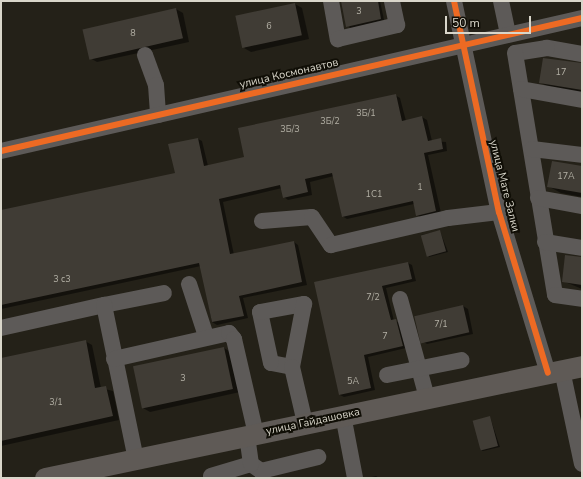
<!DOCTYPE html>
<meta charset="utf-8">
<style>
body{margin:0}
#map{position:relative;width:583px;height:479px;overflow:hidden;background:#242118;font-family:"Nunito Sans",sans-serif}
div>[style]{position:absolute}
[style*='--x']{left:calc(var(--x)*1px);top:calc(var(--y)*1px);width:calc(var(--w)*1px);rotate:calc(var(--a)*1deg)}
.shadow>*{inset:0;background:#0007}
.building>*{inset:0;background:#403c35;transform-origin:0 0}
.minor>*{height:16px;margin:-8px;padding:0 8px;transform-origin:8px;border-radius:8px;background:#5d5a58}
.major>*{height:21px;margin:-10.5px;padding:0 10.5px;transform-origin:10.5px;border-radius:10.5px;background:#5f5a56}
.cycleway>*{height:6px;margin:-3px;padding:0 3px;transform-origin:3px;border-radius:3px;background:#ed6a23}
span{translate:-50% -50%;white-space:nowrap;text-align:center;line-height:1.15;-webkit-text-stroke:4px #100e06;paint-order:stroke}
.number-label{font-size:9px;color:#b3b0a5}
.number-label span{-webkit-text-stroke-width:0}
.street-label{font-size:11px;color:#d9d6ca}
.frame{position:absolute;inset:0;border:2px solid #d9d6ca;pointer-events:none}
.scale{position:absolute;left:445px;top:16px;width:86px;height:18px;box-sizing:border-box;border:2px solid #d9d6ca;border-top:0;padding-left:5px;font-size:12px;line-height:14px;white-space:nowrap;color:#d9d6ca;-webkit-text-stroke:3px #100e06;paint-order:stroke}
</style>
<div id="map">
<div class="shadow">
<i style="clip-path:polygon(342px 1px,380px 1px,384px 20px,350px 29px)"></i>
<i style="clip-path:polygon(295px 4px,302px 8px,309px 39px,251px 52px,244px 48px)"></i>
<i style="clip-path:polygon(176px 9px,183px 13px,189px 42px,97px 62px,90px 58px)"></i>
<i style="clip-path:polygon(582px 64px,582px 95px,552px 89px,540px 82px)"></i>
<i style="clip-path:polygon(395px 95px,400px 98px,406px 121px,422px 117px,427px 120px,432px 141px,446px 142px,447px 151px,428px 155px,441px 213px,422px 218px,417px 215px,414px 204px,347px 219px,342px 216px,334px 176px,310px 182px,312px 195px,288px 200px,284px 197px,282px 188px,223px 202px,234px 255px,294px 242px,298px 245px,307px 285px,243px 298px,248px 318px,217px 325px,212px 322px,201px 266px,1px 309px,1px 211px,176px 174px,198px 139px,202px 141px,208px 166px,245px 158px)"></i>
<i style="clip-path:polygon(582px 167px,582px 197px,561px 193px,548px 186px)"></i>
<i style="clip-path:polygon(440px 231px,448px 252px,429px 257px,421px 235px)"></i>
<i style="clip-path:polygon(582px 258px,582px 289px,563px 281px)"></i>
<i style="clip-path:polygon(408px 263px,412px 265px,416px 281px,386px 288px,394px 321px,400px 323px,406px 348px,368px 357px,375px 390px,344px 397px,340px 395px,315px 283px)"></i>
<i style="clip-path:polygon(463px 306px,468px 309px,473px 334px,427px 344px,422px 341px)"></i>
<i style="clip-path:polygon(85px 341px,92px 345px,101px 388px,113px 391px,119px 420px,1px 446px,1px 359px)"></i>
<i style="clip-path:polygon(224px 348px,231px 352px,240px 392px,150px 412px,143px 408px)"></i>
<i style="clip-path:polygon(490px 417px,500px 447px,483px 451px,480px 450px)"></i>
<i style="clip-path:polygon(376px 476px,379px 478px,367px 478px)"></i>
</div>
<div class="building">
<i style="clip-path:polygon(341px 1px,378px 1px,381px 19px,346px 27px)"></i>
<i style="left:295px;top:3px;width:33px;height:61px;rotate:78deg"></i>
<i style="left:176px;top:8px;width:31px;height:96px;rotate:77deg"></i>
<i style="clip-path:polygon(543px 58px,582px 63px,582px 90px,539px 83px)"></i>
<i style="clip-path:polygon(396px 94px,402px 121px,422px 116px,428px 141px,441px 138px,443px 149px,424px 153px,436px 211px,416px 216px,413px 201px,342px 217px,332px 173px,305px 179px,308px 192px,283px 198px,280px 185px,219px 199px,230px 254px,294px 241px,302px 282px,239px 296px,244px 316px,212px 322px,199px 263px,1px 305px,1px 210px,175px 173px,168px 144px,198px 138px,204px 166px,244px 157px,238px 128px)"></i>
<i style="clip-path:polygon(552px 161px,582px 166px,582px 193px,547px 187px)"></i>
<i style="left:440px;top:230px;width:22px;height:20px;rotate:74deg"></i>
<i style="clip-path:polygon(565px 255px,582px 257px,582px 285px,562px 282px)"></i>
<i style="clip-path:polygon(408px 262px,412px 279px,382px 286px,391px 320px,396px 319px,403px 346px,364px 355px,371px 388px,339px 395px,314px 282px)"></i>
<i style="left:463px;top:305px;width:28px;height:50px;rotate:77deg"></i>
<i style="clip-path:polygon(86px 340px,95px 388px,106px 386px,113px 416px,1px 441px,1px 358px)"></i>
<i style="left:224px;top:347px;width:43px;height:93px;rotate:78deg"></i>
<i style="left:490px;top:416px;width:31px;height:18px;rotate:75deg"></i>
</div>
<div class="minor">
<i style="--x:331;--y:1;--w:39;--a:80"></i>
<i style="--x:338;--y:39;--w:61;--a:-13.3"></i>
<i style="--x:397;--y:25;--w:25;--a:-102"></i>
<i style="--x:454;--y:1;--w:216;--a:78"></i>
<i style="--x:499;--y:212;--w:168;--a:73.1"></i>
<i style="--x:501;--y:1;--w:34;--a:78"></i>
<i style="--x:582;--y:54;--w:36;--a:-170"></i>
<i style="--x:547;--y:48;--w:32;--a:171"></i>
<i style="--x:515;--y:53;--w:245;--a:80.6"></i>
<i style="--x:555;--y:295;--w:27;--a:8"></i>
<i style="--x:145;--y:55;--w:32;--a:70"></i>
<i style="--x:156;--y:85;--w:30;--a:86"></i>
<i style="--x:521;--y:89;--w:62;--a:10.2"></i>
<i style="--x:532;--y:149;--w:50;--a:6.8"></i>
<i style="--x:1;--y:151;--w:596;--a:-12.89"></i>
<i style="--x:538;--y:198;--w:45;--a:10.3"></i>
<i style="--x:262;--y:221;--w:50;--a:-4.6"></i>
<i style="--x:312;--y:217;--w:34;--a:56"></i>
<i style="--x:331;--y:245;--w:120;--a:-13"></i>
<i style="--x:448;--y:218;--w:51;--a:-6.7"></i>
<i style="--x:545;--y:242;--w:37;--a:9"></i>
<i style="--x:189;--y:284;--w:55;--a:71.9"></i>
<i style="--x:400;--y:299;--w:103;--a:74.7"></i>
<i style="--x:104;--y:305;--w:61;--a:-11.3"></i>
<i style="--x:1;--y:328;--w:106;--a:-12.6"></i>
<i style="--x:104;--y:305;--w:157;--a:78.3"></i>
<i style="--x:114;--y:359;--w:118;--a:-12.7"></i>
<i style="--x:229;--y:333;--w:8;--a:50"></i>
<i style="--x:234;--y:339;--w:98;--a:77"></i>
<i style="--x:292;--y:367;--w:21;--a:-169"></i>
<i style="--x:271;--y:363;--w:52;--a:-102.2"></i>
<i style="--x:260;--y:312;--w:45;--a:-10.3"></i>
<i style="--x:304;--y:304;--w:64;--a:100.8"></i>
<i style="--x:292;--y:367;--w:57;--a:76.9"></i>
<i style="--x:562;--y:370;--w:96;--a:78"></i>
<i style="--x:387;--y:375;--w:76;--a:-11.3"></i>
<i style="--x:343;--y:415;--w:64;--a:79.2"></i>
<i style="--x:251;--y:464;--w:12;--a:35"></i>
<i style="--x:261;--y:471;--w:59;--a:-13.8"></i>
<i style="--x:211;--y:476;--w:42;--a:-16.7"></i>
<i style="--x:251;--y:464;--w:29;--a:-98"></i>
</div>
<div class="major">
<i style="--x:45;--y:478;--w:549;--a:-11.78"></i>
</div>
<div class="cycleway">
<i style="--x:454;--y:1;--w:216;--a:78"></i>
<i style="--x:499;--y:212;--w:168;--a:73.1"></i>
<i style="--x:1;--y:151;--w:596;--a:-12.89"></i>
</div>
<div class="number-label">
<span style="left:359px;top:11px">3</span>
<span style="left:269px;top:26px">6</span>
<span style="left:133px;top:33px">8</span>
<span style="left:561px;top:72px">17</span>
<span style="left:366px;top:113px">3Б/1</span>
<span style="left:330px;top:121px">3Б/2</span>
<span style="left:290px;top:129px">3Б/3</span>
<span style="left:566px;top:176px">17А</span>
<span style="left:420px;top:187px">1</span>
<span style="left:374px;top:194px">1С1</span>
<span style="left:62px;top:279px">3 с3</span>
<span style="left:373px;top:297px">7/2</span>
<span style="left:441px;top:324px">7/1</span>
<span style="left:385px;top:336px">7</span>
<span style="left:183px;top:378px">3</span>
<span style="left:353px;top:381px">5А</span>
<span style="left:56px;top:402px">3/1</span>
</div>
<div class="street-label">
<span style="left:289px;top:74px;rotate:-13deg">улица Космонавтов</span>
<span style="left:504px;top:186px;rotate:76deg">улица Мате Залки</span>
<span style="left:313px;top:422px;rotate:-12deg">улица Гайдашовка</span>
</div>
<div class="frame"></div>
<div class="scale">50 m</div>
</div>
